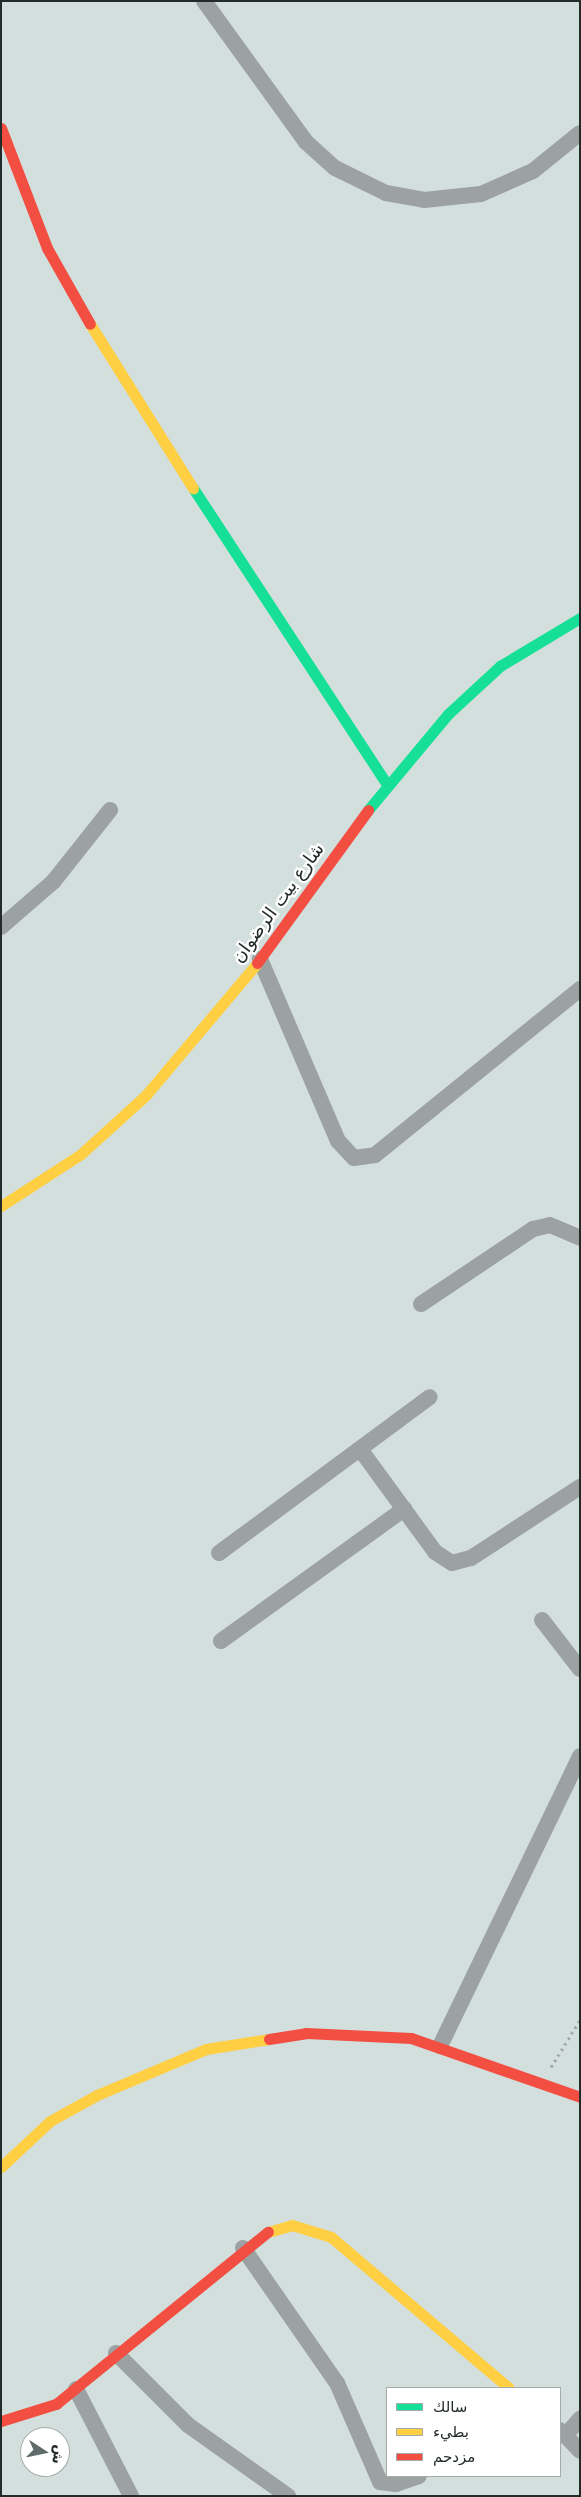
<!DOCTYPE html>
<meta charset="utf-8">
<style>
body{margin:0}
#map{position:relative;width:581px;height:2497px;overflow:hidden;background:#d2dfdd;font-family:"DejaVu Sans","Noto Naskh Arabic",sans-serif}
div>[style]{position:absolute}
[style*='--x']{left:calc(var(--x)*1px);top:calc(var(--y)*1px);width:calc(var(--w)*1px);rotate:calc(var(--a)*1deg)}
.path>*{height:3px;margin-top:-1.5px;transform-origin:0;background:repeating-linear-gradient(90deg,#a0a7a6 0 2.5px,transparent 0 6.5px)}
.street>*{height:16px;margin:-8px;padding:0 8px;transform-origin:8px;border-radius:8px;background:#9ca2a1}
.fast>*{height:11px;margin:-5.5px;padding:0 5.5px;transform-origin:5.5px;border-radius:5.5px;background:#16e098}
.slow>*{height:11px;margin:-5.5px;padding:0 5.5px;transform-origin:5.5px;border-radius:5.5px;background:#ffcf43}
.jam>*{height:11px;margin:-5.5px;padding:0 5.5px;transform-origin:5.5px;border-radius:5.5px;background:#f24e42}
span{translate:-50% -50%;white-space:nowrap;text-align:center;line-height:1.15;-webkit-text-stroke:4.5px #fff;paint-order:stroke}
.street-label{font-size:18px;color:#222b2a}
.frame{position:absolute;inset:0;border:2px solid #222b2a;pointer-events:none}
.legend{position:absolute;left:386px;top:2387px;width:175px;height:90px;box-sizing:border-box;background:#fff;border:1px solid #a7aaaa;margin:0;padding:6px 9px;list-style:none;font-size:15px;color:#222b2a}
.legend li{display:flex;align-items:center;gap:10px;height:25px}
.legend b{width:25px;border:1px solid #a7aaaa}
.north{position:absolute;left:20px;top:2427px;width:50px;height:50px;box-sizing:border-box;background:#fff;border:1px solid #a7aaaa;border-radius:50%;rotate:101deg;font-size:14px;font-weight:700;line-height:20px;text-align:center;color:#222b2a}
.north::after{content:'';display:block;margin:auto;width:18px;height:22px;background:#606a69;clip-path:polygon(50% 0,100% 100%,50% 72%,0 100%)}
</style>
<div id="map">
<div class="path">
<i style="--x:551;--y:2067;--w:55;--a:-58.3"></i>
</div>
<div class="street">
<i style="--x:204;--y:1;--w:174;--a:54.1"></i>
<i style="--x:306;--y:142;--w:39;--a:42"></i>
<i style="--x:335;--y:168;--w:57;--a:26.1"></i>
<i style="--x:386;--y:193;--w:39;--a:10"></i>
<i style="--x:424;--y:200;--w:57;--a:-6"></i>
<i style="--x:481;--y:194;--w:57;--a:-23.9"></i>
<i style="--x:533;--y:171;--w:60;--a:-39"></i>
<i style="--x:1;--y:927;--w:69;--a:-40.9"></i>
<i style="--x:53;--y:882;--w:92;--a:-51.6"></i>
<i style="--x:260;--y:959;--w:198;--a:66.8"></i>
<i style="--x:338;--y:1141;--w:23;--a:47"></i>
<i style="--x:354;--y:1158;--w:21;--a:-8"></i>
<i style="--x:375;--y:1155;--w:264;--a:-39"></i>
<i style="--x:421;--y:1304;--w:135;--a:-33.8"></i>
<i style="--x:533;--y:1229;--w:17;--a:-13"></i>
<i style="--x:550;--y:1225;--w:33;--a:23"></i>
<i style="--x:360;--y:1449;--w:127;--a:53.9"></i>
<i style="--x:435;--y:1552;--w:20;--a:33"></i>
<i style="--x:452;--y:1563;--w:20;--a:-15"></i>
<i style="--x:471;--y:1558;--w:130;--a:-33.1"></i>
<i style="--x:219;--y:1553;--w:262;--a:-36.5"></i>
<i style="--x:542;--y:1620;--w:62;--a:52.2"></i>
<i style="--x:221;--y:1641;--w:226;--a:-35.8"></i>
<i style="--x:440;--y:2046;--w:322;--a:-64.2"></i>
<i style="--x:243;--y:2248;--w:165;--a:55.2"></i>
<i style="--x:337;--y:2383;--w:108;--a:66.5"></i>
<i style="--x:380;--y:2482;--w:16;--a:7"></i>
<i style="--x:396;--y:2484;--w:24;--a:-19"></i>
<i style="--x:116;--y:2353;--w:102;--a:45"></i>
<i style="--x:188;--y:2425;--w:123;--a:35.4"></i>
<i style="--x:76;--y:2389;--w:120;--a:62.8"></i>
<i style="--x:560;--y:2430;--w:29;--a:46"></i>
<i style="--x:565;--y:2436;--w:23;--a:-49"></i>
</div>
<div class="fast">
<i style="--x:193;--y:488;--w:354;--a:56.8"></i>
<i style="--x:368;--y:810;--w:125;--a:-50.2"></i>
<i style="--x:448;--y:714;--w:71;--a:-42.7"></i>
<i style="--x:500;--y:666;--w:93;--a:-31"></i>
</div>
<div class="slow">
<i style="--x:90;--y:324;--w:194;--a:57.9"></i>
<i style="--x:1;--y:1206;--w:95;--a:-33"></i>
<i style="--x:81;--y:1154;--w:88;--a:-42.2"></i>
<i style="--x:146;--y:1095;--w:172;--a:-49.9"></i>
<i style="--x:1;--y:2167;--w:67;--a:-43.2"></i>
<i style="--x:50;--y:2121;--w:54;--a:-29"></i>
<i style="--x:97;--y:2095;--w:118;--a:-22.9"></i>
<i style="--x:206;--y:2049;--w:64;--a:-9"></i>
<i style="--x:268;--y:2232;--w:25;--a:-16"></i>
<i style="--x:292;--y:2225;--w:41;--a:17.1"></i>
<i style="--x:331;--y:2237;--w:233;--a:40.3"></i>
</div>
<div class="jam">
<i style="--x:1;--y:128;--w:129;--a:69"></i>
<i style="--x:47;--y:248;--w:87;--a:60.5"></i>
<i style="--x:257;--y:963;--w:189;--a:-54"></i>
<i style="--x:269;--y:2039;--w:37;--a:-9"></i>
<i style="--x:306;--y:2033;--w:105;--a:2.7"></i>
<i style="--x:411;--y:2038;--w:179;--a:19.2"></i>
<i style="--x:1;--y:2421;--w:58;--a:-17.2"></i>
<i style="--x:56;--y:2404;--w:273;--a:-39.1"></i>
</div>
<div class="street-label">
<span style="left:278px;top:903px;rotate:-54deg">شارع بيت الرضوان</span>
</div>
<div class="frame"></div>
<ul class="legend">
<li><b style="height:6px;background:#16e098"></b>سالك</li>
<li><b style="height:6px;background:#ffcf43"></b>بطيء</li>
<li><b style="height:6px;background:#f24e42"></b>مزدحم</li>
</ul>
<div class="north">ش</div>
</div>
